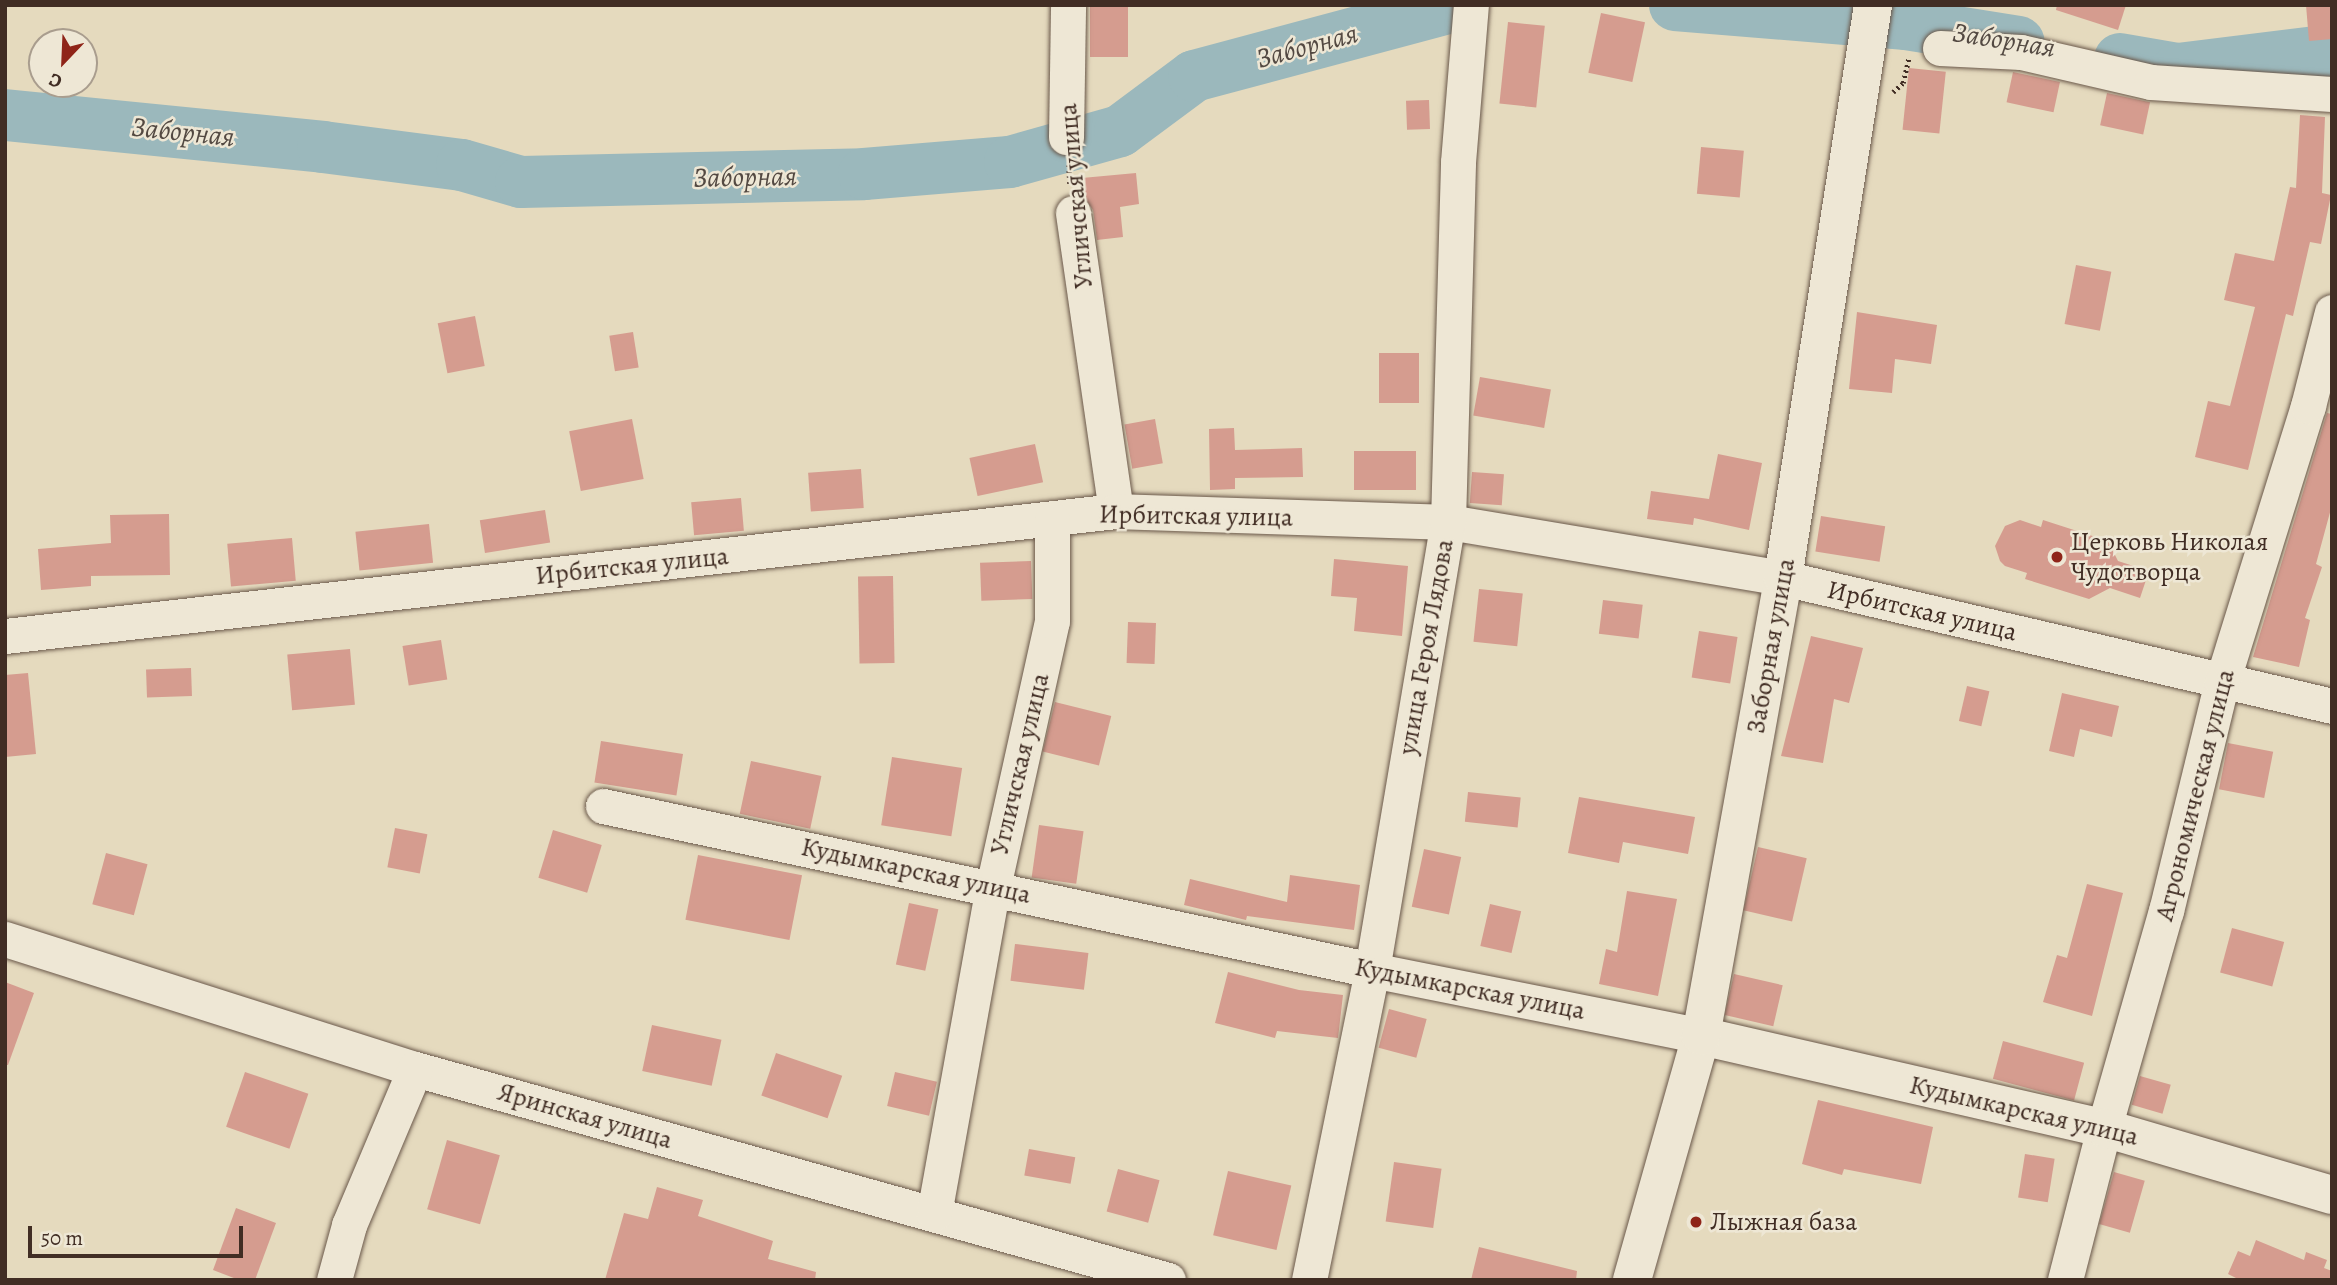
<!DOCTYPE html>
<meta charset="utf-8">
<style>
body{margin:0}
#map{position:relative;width:2337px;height:1285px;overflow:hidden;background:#e5dabe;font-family:Alegreya,serif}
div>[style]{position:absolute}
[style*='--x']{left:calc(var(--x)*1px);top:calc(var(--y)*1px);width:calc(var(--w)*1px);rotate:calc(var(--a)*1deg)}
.river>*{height:52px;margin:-26px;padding:0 26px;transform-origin:26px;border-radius:26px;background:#9bb8bc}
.building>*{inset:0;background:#d59c8f;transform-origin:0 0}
.path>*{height:4.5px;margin-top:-2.25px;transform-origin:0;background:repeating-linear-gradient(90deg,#412d24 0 2px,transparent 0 5.5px)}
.roads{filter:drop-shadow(0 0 2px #6a584a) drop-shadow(0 0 2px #6a584a)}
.minor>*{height:35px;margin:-17.5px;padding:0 17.5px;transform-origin:17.5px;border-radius:17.5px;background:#eee7d5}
.tertiary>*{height:38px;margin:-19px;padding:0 19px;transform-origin:19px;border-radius:19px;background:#eee7d5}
.dots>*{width:19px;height:19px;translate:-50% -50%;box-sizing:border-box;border:4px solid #eee7d5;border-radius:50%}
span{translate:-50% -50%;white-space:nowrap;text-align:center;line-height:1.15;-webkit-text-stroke:5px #eee7d5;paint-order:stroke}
.street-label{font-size:26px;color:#412d24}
.poi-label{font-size:26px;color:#412d24}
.left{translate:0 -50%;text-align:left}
.water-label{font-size:28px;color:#534942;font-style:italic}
.frame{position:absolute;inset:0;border:7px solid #412d24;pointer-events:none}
.north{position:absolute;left:28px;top:28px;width:70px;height:70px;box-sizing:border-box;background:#eee7d5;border:2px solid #a99d8e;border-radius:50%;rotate:203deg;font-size:19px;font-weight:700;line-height:28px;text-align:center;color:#412d24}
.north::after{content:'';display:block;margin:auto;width:24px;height:32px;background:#8f2418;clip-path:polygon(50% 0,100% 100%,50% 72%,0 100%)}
.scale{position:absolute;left:28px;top:1226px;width:215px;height:32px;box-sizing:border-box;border:4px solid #412d24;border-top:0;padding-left:9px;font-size:21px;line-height:24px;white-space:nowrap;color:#412d24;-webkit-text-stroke:5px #eee7d5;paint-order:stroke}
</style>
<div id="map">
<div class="river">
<i style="--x:1675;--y:5;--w:232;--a:4.7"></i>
<i style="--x:1906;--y:24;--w:114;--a:9.1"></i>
<i style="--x:2120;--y:59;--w:59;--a:9.8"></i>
<i style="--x:2178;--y:69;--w:155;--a:-7"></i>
<i style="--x:5;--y:115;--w:320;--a:5.7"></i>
<i style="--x:323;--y:147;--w:140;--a:7.4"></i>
<i style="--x:462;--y:165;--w:61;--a:16.1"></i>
<i style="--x:521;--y:182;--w:343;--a:-1.3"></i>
<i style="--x:864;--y:174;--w:146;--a:-4.7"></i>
<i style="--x:1010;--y:162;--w:114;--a:-15.7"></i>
<i style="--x:1120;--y:131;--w:92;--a:-36.6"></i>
<i style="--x:1194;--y:76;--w:274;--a:-15"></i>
</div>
<div class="building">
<i style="left:1090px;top:5px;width:38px;height:52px"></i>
<i style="clip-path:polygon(2057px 5px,2126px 5px,2118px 30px,2056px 10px)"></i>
<i style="clip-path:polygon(2306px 5px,2332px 5px,2332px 39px,2309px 41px)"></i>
<i style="left:1601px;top:13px;width:45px;height:61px;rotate:12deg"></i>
<i style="left:1508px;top:22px;width:37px;height:82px;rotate:6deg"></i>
<i style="left:1909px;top:68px;width:37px;height:62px;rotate:6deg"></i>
<i style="left:2013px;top:72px;width:48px;height:31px;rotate:12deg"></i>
<i style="left:2107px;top:93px;width:44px;height:33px;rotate:12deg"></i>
<i style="left:1429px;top:100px;width:29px;height:23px;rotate:88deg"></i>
<i style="clip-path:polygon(2300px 115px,2325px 117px,2322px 193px,2331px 195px,2321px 244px,2310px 242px,2293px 316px,2286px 314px,2248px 470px,2195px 457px,2208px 401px,2230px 406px,2255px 307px,2224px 300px,2235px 253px,2274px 261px,2290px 187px,2296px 188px)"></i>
<i style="left:1701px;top:147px;width:43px;height:47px;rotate:5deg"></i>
<i style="clip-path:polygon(1136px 173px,1139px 204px,1120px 207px,1123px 237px,1097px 240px,1093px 210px,1084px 197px,1082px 178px)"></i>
<i style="left:2076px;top:265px;width:36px;height:60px;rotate:11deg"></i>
<i style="clip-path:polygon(1857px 312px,1937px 325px,1931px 364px,1895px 359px,1892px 393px,1849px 389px)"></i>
<i style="left:475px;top:316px;width:51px;height:38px;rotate:79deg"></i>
<i style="left:633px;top:332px;width:36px;height:24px;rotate:81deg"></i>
<i style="left:1419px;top:353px;width:50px;height:40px;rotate:90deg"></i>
<i style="left:1480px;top:377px;width:72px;height:39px;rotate:10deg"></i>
<i style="clip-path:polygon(2327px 413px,2332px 414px,2332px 505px,2316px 564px,2322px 567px,2305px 618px,2310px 620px,2299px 667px,2253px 657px)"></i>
<i style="left:632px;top:419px;width:61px;height:64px;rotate:79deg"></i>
<i style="left:1155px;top:419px;width:45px;height:31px;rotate:80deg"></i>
<i style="clip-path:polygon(1234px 428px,1235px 450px,1302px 448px,1303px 477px,1235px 478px,1235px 489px,1210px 490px,1209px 429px)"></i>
<i style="left:1035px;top:444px;width:39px;height:67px;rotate:78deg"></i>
<i style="left:1354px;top:451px;width:62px;height:39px"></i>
<i style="clip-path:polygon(1718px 454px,1762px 463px,1749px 530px,1694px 518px,1693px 525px,1647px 519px,1651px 491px,1709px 499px)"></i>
<i style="left:861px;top:469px;width:39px;height:53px;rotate:86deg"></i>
<i style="left:1472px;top:472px;width:32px;height:31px;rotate:4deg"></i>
<i style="left:741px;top:498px;width:33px;height:50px;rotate:85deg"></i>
<i style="left:545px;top:510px;width:33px;height:66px;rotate:81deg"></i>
<i style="clip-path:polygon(169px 514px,170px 575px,91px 576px,91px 586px,41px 590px,38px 549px,111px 543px,110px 515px)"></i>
<i style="left:1821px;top:516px;width:65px;height:36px;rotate:9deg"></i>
<i style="clip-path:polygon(2020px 520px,2041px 527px,2043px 520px,2108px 541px,2118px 561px,2149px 571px,2140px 598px,2110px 588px,2089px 599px,2025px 579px,2027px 573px,2005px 566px,2000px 561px,1995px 546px,2005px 526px)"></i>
<i style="left:429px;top:524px;width:39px;height:74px;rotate:84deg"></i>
<i style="left:292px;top:538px;width:43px;height:65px;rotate:85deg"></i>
<i style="clip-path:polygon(1334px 559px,1408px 566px,1402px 636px,1354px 631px,1357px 598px,1331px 596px)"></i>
<i style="left:1031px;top:561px;width:38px;height:51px;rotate:88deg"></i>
<i style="left:893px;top:576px;width:87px;height:35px;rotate:89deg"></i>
<i style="left:1479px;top:589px;width:44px;height:53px;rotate:6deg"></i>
<i style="left:1603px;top:600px;width:40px;height:34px;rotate:7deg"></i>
<i style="left:1128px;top:622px;width:28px;height:41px;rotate:2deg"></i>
<i style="left:1699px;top:631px;width:39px;height:47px;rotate:9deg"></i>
<i style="clip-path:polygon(1811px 636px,1863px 648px,1849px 703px,1834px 699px,1823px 763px,1781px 756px)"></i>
<i style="left:441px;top:640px;width:40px;height:39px;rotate:81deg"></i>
<i style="left:350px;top:649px;width:56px;height:63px;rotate:85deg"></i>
<i style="left:191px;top:668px;width:28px;height:45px;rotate:88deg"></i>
<i style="clip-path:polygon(28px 673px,36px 754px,5px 757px,5px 675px)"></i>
<i style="left:1967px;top:686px;width:23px;height:36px;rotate:13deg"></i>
<i style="clip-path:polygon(2062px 693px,2119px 706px,2112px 737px,2080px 729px,2074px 757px,2049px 751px)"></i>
<i style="left:1055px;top:702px;width:58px;height:51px;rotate:14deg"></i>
<i style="left:601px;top:741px;width:83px;height:42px;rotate:9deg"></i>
<i style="left:2228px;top:743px;width:46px;height:47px;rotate:11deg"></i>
<i style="left:892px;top:757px;width:71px;height:69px;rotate:9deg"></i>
<i style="left:751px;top:761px;width:72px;height:54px;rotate:12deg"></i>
<i style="left:1468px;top:792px;width:53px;height:30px;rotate:6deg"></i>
<i style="clip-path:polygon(1579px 797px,1695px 817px,1688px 854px,1623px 842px,1619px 863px,1568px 853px)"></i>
<i style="left:1039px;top:825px;width:45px;height:53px;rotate:8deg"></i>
<i style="left:395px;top:828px;width:33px;height:40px;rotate:11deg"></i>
<i style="left:553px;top:830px;width:51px;height:50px;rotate:17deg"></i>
<i style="left:1758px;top:847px;width:50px;height:65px;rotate:13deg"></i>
<i style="left:1424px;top:849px;width:38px;height:59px;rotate:12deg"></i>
<i style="left:106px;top:853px;width:43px;height:53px;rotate:15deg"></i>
<i style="left:698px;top:855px;width:106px;height:66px;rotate:11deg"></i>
<i style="clip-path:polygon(1290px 875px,1360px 885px,1354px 930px,1247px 916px,1246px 920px,1184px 905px,1190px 879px,1287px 902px)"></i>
<i style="clip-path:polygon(2087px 884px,2123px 893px,2092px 1016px,2043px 1002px,2057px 955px,2067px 958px)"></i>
<i style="clip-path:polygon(1627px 891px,1677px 899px,1658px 996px,1599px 984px,1606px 949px,1617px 952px)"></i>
<i style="left:909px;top:903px;width:30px;height:63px;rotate:12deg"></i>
<i style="left:1490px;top:904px;width:32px;height:43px;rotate:13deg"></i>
<i style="left:2232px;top:928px;width:54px;height:46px;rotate:15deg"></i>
<i style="left:1015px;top:944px;width:74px;height:37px;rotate:7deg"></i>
<i style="clip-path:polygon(1228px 972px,1299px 990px,1343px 995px,1338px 1038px,1277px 1031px,1275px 1038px,1215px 1023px)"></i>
<i style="left:1734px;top:974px;width:50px;height:42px;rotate:13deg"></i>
<i style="clip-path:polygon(5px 982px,34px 993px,8px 1065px,5px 1065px)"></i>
<i style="left:1389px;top:1009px;width:39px;height:40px;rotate:15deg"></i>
<i style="left:652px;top:1025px;width:71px;height:47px;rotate:12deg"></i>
<i style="left:2003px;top:1041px;width:84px;height:39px;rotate:15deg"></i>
<i style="left:776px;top:1053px;width:70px;height:45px;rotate:19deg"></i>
<i style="left:245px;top:1072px;width:67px;height:58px;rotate:19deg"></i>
<i style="left:895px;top:1072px;width:43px;height:35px;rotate:13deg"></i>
<i style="left:2140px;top:1076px;width:32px;height:30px;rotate:16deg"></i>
<i style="clip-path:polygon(1818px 1100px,1933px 1127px,1921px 1184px,1844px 1169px,1842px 1175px,1802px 1164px)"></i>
<i style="left:447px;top:1140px;width:55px;height:72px;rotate:16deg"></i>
<i style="left:1029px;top:1149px;width:47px;height:27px;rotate:10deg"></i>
<i style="left:2025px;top:1154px;width:30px;height:44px;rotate:9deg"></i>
<i style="left:1394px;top:1162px;width:48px;height:60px;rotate:8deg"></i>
<i style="left:1118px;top:1169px;width:43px;height:44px;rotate:15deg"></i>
<i style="left:1228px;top:1171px;width:65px;height:66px;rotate:13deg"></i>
<i style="left:2114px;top:1172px;width:32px;height:54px;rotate:16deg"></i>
<i style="clip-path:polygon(657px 1187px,703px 1200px,698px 1216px,773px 1241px,768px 1259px,816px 1272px,815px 1280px,605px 1280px,624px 1213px,648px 1219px)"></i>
<i style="clip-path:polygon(236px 1208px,276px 1223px,255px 1280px,239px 1280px,213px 1270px)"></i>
<i style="clip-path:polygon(2256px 1240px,2304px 1260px,2306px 1252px,2327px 1260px,2324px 1268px,2332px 1271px,2332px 1280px,2240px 1280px,2228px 1274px,2238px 1251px,2250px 1256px)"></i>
<i style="clip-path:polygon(1479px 1247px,1577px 1271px,1576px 1280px,1471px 1280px)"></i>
</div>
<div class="path">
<i style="--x:1893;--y:92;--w:13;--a:-42"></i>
<i style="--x:1903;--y:83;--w:27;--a:-77"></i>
<i style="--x:1069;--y:165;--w:19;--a:87"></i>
</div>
<div class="roads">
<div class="minor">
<i style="--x:1940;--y:48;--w:81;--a:2.8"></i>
<i style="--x:2021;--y:52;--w:133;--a:13"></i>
<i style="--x:2151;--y:82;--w:181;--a:3.8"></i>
<i style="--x:1066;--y:137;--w:132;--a:-89.1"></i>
<i style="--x:1073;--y:213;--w:301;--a:81.8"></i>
<i style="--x:5;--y:636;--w:1118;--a:-6.42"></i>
<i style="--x:1116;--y:511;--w:332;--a:1.9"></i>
<i style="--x:1448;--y:522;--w:340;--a:9.5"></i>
<i style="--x:1783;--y:578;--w:564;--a:13.12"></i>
<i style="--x:603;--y:806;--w:786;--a:12.04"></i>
<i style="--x:1372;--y:970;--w:336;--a:11.3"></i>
<i style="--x:5;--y:939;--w:430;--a:17.6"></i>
<i style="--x:415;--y:1069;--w:782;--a:15.65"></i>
<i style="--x:934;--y:1214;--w:332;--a:-79.8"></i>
<i style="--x:993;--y:887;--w:272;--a:-77.5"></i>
<i style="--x:1052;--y:621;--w:101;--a:-90"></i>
<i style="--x:334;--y:1280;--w:57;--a:-74.7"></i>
<i style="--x:349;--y:1225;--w:169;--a:-67.1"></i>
<i style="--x:1309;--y:1280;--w:316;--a:-78.5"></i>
<i style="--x:1372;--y:970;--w:454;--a:-80.4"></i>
<i style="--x:1448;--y:522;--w:360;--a:-88.4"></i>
<i style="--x:1458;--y:162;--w:158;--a:-85.3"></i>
<i style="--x:2065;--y:1280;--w:157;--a:-75.6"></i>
<i style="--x:2104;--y:1128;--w:226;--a:-74.1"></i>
<i style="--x:2166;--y:911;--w:236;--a:-76.3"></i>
<i style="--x:2222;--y:682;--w:289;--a:-72.7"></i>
<i style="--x:2308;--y:406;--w:97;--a:-75.7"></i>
</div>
<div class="tertiary">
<i style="--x:1701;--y:1036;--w:413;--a:12.9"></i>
<i style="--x:2104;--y:1128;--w:238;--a:16.4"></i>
<i style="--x:1632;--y:1280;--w:254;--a:-74.2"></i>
<i style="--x:1701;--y:1036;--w:465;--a:-79.8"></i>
<i style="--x:1783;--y:578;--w:580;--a:-81.07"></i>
</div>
</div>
<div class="dots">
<i style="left:2057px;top:557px;background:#8f2418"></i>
<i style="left:1696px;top:1222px;background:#8f2418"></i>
</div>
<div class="street-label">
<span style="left:1076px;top:196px;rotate:-95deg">Угличская улица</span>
<span style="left:1196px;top:516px;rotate:1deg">Ирбитская улица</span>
<span style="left:632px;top:566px;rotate:-6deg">Ирбитская улица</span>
<span style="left:1922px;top:611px;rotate:13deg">Ирбитская улица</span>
<span style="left:1771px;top:646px;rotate:-80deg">Заборная улица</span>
<span style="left:1426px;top:647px;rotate:-80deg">улица Героя Лядова</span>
<span style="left:1020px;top:764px;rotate:-77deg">Угличская улица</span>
<span style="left:2195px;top:795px;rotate:-76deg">Агрономическая улица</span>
<span style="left:916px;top:871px;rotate:12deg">Кудымкарская улица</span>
<span style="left:1470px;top:989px;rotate:11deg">Кудымкарская улица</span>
<span style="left:2024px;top:1111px;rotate:13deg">Кудымкарская улица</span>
<span style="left:585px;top:1116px;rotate:16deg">Яринская улица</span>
</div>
<div class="poi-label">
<span class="left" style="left:2071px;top:557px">Церковь Николая<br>Чудотворца</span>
<span class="left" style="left:1710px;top:1222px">Лыжная база</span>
</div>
<div class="water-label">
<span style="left:2004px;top:40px;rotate:9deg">Заборная</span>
<span style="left:1307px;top:46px;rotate:-15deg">Заборная</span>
<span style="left:183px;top:132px;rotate:6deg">Заборная</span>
<span style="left:745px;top:177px;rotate:-1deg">Заборная</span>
</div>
<div class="frame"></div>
<div class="north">С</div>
<div class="scale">50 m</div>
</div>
